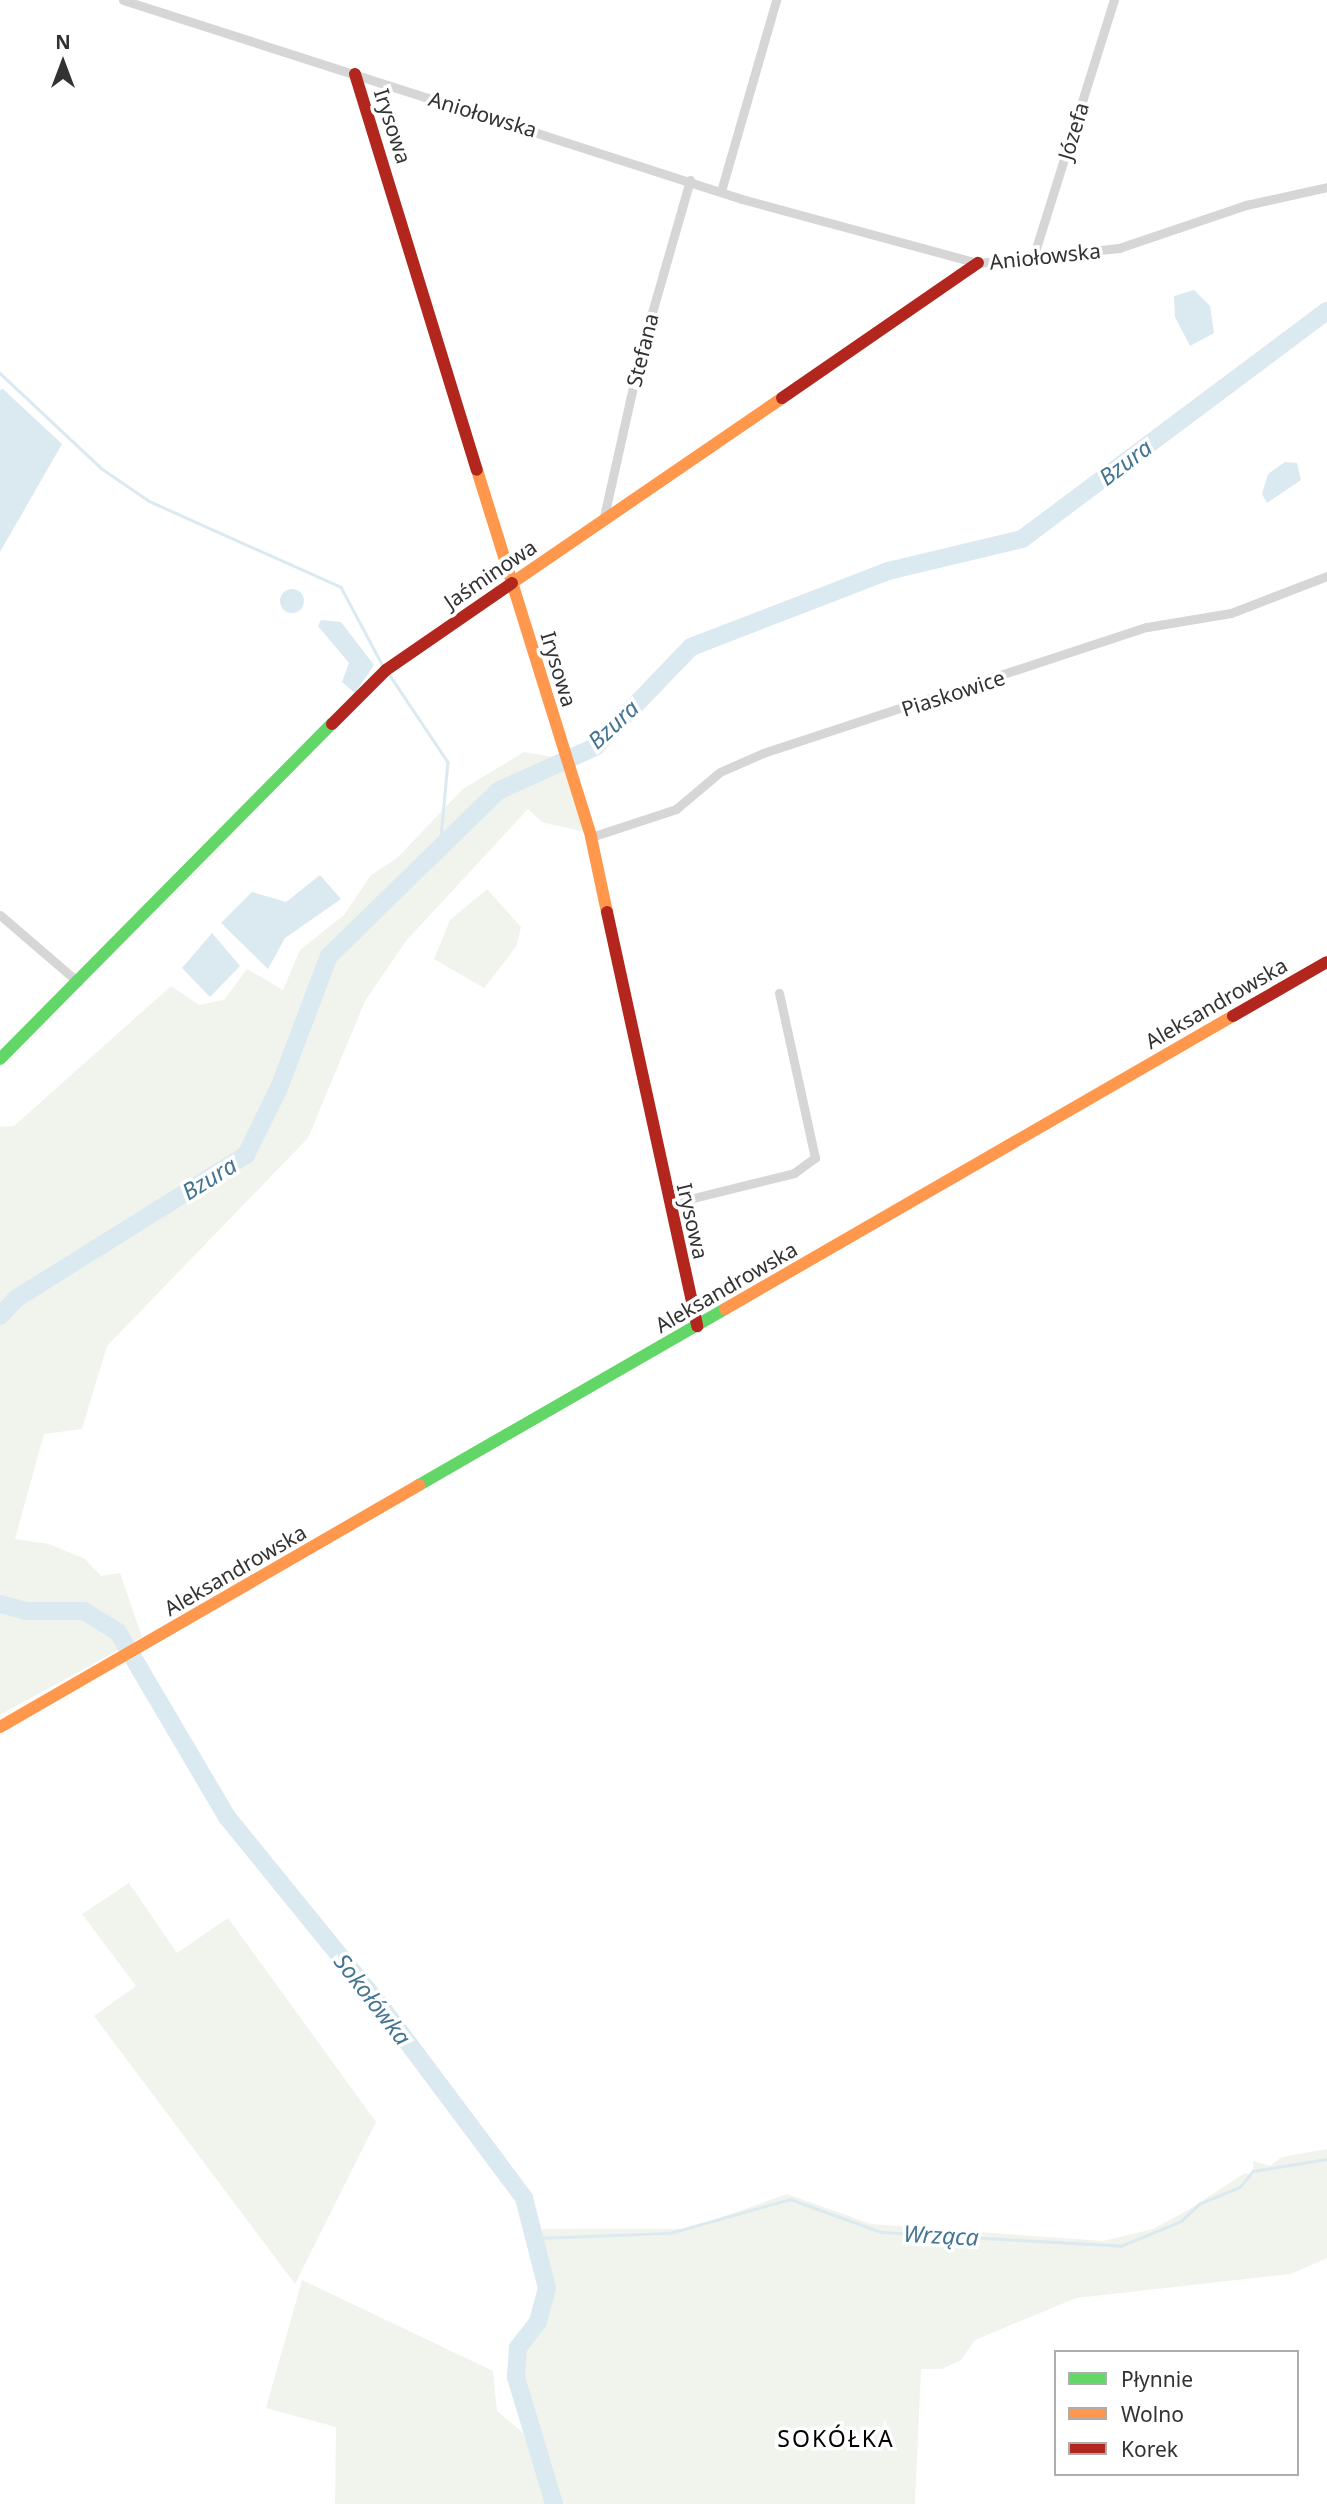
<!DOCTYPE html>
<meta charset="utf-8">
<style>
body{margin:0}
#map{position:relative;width:1327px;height:2504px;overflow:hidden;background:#fff;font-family:"Noto Sans",sans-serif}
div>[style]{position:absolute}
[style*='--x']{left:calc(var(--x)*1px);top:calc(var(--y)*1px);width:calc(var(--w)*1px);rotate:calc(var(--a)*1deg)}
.green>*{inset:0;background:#f1f4ed}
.water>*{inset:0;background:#dbe9f0}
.round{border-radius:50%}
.stream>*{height:2.5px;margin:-1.25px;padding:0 1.25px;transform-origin:1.25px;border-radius:1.25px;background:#dbe9f0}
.river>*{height:18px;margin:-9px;padding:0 9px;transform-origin:9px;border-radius:9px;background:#dbe9f0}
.street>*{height:9px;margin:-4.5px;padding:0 4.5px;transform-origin:4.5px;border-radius:4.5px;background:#d6d6d6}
.fast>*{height:12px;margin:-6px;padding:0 6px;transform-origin:6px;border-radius:6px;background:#63d668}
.slow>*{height:12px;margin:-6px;padding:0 6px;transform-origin:6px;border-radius:6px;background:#ff974d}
.jam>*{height:12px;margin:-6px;padding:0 6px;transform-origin:6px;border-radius:6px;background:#b3261e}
span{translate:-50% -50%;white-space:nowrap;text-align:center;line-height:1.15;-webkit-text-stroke:7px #fff;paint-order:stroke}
.street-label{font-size:21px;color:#323232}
.water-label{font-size:23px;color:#427592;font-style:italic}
.neighbourhood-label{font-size:23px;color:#000;letter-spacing:2px}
.legend{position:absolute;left:1054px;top:2350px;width:245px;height:126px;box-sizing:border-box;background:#fff;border:2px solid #adadad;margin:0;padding:9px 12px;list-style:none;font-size:21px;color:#323232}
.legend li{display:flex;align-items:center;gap:14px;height:35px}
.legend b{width:35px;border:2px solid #adadad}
.north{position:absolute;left:28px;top:28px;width:70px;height:70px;-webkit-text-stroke:5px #fff;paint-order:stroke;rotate:0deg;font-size:19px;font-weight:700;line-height:28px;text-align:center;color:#323232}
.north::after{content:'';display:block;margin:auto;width:24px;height:32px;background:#323232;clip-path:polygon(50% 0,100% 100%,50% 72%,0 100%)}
</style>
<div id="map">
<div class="green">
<i style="clip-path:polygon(524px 752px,554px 757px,566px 768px,584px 832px,542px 822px,528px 809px,406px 941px,365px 1001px,308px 1138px,107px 1346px,82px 1429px,44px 1434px,15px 1539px,49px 1544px,85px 1559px,101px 1576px,120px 1573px,142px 1637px,0 1715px,0 1127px,14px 1126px,171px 986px,199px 1005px,224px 1000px,247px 969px,283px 990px,300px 950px,344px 915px,371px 875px,396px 859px,463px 789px)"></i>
<i style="clip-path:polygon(487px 889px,521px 927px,516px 947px,484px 988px,434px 959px,450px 920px)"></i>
<i style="clip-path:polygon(129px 1883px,177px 1953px,228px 1918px,376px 2122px,295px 2284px,94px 2016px,136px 1986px,82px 1914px)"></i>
<i style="clip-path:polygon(1327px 2149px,1327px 2258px,1291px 2274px,1076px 2298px,975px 2340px,961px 2360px,942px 2369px,921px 2369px,915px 2504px,335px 2504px,336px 2427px,266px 2408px,302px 2280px,493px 2371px,497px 2411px,523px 2433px,528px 2448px,519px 2340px,541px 2301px,533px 2239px,543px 2229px,688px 2229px,787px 2194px,871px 2224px,1103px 2241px,1153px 2229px,1188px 2210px,1245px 2173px,1254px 2175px,1253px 2161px,1270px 2166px,1282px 2157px)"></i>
</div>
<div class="water">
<i style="clip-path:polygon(1194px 290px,1210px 306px,1214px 333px,1190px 346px,1175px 317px,1174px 296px)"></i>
<i style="clip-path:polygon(3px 389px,62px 444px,0 552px,0 390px)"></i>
<i style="clip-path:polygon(1285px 462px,1297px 463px,1301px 480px,1267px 503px,1262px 494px,1268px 474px)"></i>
<i class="round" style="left:280px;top:589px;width:24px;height:24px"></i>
<i style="clip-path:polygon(321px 620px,341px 622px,374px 665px,355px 693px,342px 682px,349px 663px,318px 626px)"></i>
<i style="clip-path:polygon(320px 875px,341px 899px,285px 938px,268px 969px,221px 923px,252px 892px,286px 902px)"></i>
<i style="clip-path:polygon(212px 933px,240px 966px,210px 997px,182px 968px)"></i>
</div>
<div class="stream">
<i style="--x:0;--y:373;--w:139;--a:43.2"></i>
<i style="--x:101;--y:468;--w:58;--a:34.5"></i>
<i style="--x:149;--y:501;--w:210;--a:24.1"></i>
<i style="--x:341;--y:587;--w:89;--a:62"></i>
<i style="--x:389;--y:674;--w:106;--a:56.2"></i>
<i style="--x:448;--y:762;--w:87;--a:95.3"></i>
<i style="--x:537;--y:2238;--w:133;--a:-2.2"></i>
<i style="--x:670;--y:2233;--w:125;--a:-15.8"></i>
<i style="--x:790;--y:2199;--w:97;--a:19.9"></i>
<i style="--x:881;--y:2232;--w:240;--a:3.3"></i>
<i style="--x:1121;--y:2246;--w:65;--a:-22.6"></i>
<i style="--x:1181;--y:2221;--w:25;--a:-43"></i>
<i style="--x:1199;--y:2204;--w:44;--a:-22.5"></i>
<i style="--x:1240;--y:2187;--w:21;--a:-51"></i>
<i style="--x:1253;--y:2171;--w:75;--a:-9.2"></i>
</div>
<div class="river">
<i style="--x:0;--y:1316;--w:25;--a:-47"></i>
<i style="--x:17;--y:1298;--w:270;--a:-32"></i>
<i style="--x:246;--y:1155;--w:75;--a:-63.8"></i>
<i style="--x:279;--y:1088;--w:141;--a:-69.3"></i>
<i style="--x:329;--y:956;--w:236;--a:-44.3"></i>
<i style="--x:498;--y:791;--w:107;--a:-24.4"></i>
<i style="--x:595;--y:747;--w:139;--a:-46.2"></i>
<i style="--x:691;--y:647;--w:211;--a:-21.1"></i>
<i style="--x:888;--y:571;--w:138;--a:-13.4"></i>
<i style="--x:1022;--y:539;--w:381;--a:-36.8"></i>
<i style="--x:0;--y:1604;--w:28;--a:15"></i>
<i style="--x:27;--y:1611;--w:57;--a:0"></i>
<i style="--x:84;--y:1611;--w:40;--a:32"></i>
<i style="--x:118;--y:1632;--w:215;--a:59.5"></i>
<i style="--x:227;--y:1817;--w:241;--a:50.9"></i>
<i style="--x:379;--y:2004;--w:242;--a:53.2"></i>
<i style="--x:524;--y:2198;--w:93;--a:75.7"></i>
<i style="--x:547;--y:2288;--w:35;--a:105"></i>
<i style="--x:538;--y:2322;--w:33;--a:128"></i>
<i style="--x:518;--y:2348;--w:29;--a:94"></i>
<i style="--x:516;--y:2377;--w:133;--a:73.3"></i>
</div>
<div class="street">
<i style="--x:123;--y:0;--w:650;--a:17.82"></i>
<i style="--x:742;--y:199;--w:245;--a:15.2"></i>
<i style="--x:978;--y:263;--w:142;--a:-6.1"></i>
<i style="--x:1119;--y:248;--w:134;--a:-18.7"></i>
<i style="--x:1246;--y:205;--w:83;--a:-12.5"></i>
<i style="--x:721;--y:191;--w:199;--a:-73.9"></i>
<i style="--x:1032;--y:261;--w:274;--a:-72.6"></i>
<i style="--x:603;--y:521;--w:174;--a:-77.4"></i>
<i style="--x:641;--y:351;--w:178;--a:-74"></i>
<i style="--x:591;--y:837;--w:89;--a:-18.2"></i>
<i style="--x:676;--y:809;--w:57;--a:-40.1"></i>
<i style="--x:720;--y:772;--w:47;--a:-23.8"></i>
<i style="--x:763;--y:753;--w:404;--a:-18.2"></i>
<i style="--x:1147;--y:627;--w:85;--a:-9.5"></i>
<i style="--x:1231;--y:613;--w:103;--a:-21.1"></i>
<i style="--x:0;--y:915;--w:103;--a:40.7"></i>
<i style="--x:669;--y:1204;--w:129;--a:-13.9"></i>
<i style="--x:794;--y:1173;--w:26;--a:-36"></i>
<i style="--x:815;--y:1158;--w:169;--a:-102.3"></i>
</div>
<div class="fast">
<i style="--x:0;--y:1059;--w:472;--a:-45.3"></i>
<i style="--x:419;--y:1485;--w:353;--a:-29.9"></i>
</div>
<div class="slow">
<i style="--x:477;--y:470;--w:384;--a:72.7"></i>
<i style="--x:591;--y:837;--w:77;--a:78"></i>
<i style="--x:512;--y:583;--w:327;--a:-34.4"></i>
<i style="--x:725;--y:1309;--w:586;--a:-29.98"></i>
<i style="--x:0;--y:1727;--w:484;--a:-30"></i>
</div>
<div class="jam">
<i style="--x:355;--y:74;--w:414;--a:72.9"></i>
<i style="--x:782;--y:398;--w:238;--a:-34.6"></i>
<i style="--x:332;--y:724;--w:76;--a:-45"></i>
<i style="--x:386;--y:670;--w:153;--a:-34.6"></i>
<i style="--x:607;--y:912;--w:424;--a:77.7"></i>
<i style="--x:1233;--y:1016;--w:108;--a:-29.9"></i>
</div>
<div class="street-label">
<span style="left:483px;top:114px;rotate:17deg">Aniołowska</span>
<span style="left:393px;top:126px;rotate:72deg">Irysowa</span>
<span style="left:1073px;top:131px;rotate:-73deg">Józefa</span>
<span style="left:1045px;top:256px;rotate:-6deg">Aniołowska</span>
<span style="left:642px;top:350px;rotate:-76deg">Stefana</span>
<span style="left:490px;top:574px;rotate:-34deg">Jaśminowa</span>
<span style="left:559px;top:669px;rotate:73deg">Irysowa</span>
<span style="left:953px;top:693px;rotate:-18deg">Piaskowice</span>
<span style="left:1216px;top:1003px;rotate:-30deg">Aleksandrowska</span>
<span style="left:693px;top:1221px;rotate:77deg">Irysowa</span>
<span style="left:726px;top:1287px;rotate:-30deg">Aleksandrowska</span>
<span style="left:235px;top:1570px;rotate:-30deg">Aleksandrowska</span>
</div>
<div class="water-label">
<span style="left:1125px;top:462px;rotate:-37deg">Bzura</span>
<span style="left:613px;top:724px;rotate:-43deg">Bzura</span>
<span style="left:209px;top:1178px;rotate:-32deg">Bzura</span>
<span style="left:373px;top:1999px;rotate:52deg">Sokołówka</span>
<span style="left:941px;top:2235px;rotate:3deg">Wrząca</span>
</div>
<div class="neighbourhood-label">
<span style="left:836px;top:2438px">SOKÓŁKA</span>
</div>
<ul class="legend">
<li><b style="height:9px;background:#63d668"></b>Płynnie</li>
<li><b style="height:9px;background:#ff974d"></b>Wolno</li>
<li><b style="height:9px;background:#b3261e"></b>Korek</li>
</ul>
<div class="north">N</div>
</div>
